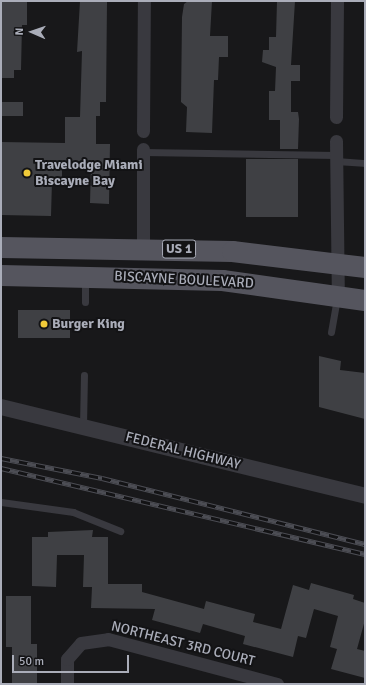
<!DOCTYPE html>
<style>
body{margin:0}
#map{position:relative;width:366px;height:685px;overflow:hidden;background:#18181a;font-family:Signika,sans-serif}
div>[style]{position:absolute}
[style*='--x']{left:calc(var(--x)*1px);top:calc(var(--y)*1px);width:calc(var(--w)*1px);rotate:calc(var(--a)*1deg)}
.building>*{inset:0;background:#3f4044;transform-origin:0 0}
.service>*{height:7px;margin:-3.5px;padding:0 3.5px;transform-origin:3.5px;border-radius:3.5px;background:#39393f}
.minor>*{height:13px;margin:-6.5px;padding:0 6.5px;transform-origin:6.5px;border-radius:6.5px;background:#39393f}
.tertiary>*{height:16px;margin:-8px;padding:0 8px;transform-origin:8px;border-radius:8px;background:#39393f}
.primary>*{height:21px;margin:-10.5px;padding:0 10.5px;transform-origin:10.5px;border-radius:10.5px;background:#55555e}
.rail>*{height:4.5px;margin-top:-2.25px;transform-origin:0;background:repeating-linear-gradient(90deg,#131315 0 9px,#4c4d54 0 18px);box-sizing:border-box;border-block:1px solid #4c4d54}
.dots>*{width:11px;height:11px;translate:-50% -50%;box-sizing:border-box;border:2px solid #131315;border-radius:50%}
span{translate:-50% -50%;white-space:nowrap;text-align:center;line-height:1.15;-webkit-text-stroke:4px #131315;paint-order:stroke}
.shield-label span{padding:1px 3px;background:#131315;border:1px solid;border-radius:3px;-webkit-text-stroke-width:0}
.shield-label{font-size:13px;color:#aaadb9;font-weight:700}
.poi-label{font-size:14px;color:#aaadb9;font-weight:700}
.left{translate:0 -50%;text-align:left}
.street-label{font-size:14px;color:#aaadb9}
.frame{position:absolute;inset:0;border:2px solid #aaadb9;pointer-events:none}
.north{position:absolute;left:12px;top:12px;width:40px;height:40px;-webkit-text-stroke:3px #131315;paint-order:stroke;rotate:272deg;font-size:11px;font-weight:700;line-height:16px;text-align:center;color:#aaadb9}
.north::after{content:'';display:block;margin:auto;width:14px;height:18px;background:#aaadb9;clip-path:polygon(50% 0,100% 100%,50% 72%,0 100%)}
.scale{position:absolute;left:12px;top:655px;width:117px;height:18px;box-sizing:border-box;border:2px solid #aaadb9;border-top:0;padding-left:5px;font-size:12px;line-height:14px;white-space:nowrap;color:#aaadb9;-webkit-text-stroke:3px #131315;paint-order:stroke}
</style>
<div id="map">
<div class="building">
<i style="clip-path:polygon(1px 1px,27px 1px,27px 25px,22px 25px,21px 70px,14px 70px,14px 78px,1px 78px)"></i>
<i style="clip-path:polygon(80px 1px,107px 2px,106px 102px,100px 102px,100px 116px,96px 116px,96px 144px,110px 144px,109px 204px,90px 203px,91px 164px,62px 163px,62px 182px,52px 181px,51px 216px,1px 215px,1px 142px,65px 143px,65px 117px,80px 117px,82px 51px,77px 52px)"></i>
<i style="clip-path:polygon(188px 1px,212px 1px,210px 36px,228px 36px,228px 57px,219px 57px,218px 80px,214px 80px,212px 133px,186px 132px,187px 107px,181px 102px,182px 17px,184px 4px)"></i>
<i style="clip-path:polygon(277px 1px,295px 1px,291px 65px,300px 65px,300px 81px,291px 81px,291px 112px,298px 112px,299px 119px,298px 149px,280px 149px,280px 120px,269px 120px,269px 91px,275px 91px,276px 67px,262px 62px,263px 50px,269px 50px,269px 37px,276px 37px)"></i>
<i style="left:1px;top:102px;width:22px;height:14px"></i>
<i style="left:246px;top:159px;width:52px;height:58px"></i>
<i style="left:18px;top:310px;width:52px;height:28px"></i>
<i style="clip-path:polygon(319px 356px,341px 361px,340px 370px,365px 373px,365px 419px,319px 407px)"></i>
<i style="clip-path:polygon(93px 530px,92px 537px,108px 537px,108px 584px,142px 584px,142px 592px,204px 609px,206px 601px,255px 614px,253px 622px,281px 629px,293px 585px,309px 590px,311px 583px,354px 595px,353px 599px,365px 603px,365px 620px,357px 649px,365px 651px,365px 678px,331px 669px,337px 649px,330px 647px,338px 616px,314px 609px,306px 638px,298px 636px,293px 657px,243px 644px,245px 636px,203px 624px,200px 633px,152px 620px,155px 609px,91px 608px,92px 587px,83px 587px,84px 555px,57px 555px,56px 587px,32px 586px,32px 537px,48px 537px,48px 532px)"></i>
<i style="clip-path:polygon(6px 596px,31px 596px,31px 644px,37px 644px,37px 684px,12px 684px,12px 647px,6px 647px)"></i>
</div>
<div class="service">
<i style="--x:143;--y:152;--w:193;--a:0.9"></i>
<i style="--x:336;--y:161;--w:27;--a:4"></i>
<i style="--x:85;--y:302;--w:24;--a:-90"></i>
<i style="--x:331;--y:332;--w:34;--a:-80"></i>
<i style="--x:83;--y:426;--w:51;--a:-88.9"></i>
<i style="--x:1;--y:502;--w:73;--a:7.9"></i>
<i style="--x:73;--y:512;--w:51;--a:22"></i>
</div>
<div class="minor">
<i style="--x:336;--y:117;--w:116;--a:-89.5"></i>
<i style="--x:143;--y:131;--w:130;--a:-89.6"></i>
<i style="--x:336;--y:141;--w:153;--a:89.3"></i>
<i style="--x:143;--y:248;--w:99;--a:-90"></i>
<i style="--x:67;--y:684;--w:25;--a:-90"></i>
<i style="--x:67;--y:659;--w:21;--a:-49"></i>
<i style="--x:81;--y:643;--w:27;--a:-8"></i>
<i style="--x:108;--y:639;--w:175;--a:14.9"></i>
</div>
<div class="tertiary">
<i style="--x:1;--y:407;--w:375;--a:13.7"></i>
</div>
<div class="primary">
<i style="--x:1;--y:247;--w:231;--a:1"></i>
<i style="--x:232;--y:251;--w:134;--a:6.9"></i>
<i style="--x:1;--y:275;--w:221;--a:1.3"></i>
<i style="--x:222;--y:280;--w:144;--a:8"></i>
</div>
<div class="rail">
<i style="--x:1;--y:458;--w:103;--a:11.2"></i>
<i style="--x:102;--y:478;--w:271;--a:14.1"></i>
<i style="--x:1;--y:468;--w:374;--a:13.3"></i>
</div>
<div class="dots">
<i style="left:27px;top:173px;background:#f0ca39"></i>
<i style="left:44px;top:324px;background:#f0ca39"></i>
</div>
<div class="shield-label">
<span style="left:179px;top:249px">US 1</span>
</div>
<div class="poi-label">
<span class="left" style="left:35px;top:173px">Travelodge Miami<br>Biscayne Bay</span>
<span class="left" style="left:52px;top:324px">Burger King</span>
</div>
<div class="street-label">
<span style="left:184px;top:280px;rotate:3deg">BISCAYNE BOULEVARD</span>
<span style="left:183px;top:451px;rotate:14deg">FEDERAL HIGHWAY</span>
<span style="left:183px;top:644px;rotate:14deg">NORTHEAST 3RD COURT</span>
</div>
<div class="frame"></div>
<div class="north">N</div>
<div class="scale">50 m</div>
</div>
